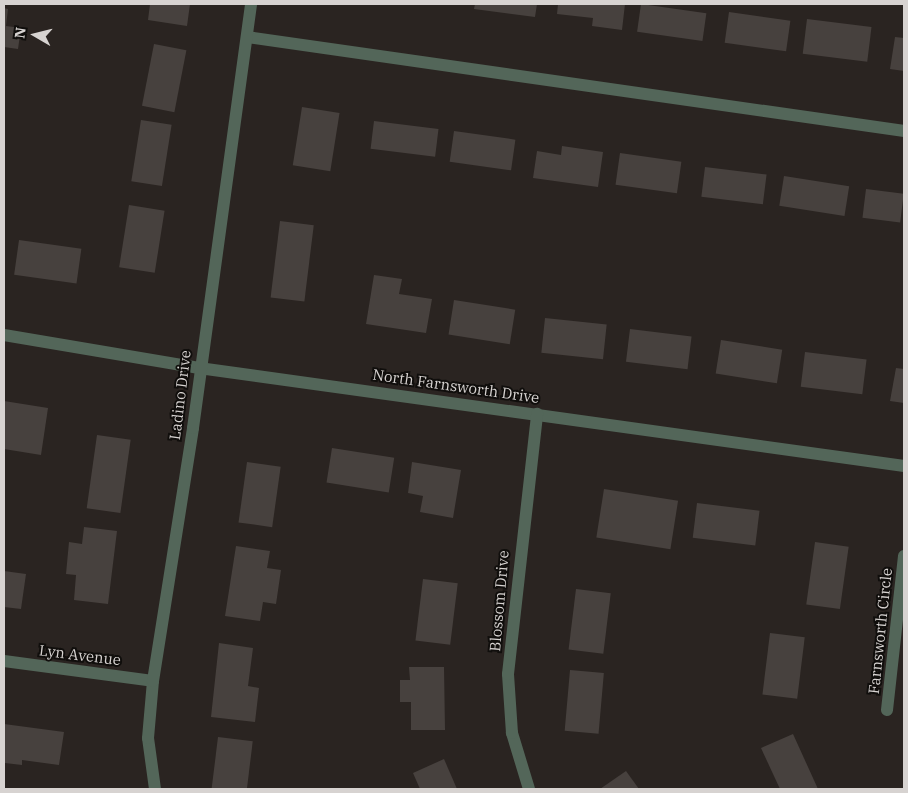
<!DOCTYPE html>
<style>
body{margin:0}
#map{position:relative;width:908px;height:793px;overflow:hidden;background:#2a2421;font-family:"IBM Plex Serif",serif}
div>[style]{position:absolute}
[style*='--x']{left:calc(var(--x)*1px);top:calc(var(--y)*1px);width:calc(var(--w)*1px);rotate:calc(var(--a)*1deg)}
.building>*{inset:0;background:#47413e;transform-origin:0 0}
.minor>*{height:12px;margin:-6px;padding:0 6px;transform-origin:6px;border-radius:6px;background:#536659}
span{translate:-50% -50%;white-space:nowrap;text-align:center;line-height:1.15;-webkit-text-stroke:4px #100e0c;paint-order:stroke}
.street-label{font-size:15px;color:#d7d3d1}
.frame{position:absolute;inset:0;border:5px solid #d7d3d1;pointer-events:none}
.north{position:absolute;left:10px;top:10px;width:50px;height:50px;-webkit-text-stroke:4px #100e0c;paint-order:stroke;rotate:278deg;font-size:14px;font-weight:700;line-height:20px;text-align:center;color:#d7d3d1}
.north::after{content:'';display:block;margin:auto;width:18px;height:22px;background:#d7d3d1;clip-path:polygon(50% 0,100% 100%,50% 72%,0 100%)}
</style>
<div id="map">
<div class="building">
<i style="clip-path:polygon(150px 4px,190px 4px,187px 26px,148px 20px)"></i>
<i style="clip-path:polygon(475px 4px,537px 4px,535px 17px,474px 9px)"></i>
<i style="clip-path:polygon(558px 4px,625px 4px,622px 30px,592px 26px,593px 18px,557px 14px)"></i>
<i style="left:641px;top:4px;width:66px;height:28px;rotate:8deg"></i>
<i style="clip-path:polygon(4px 8px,8px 9px,6px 26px,21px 28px,18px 49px,4px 47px)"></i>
<i style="left:729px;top:12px;width:62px;height:31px;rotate:8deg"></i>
<i style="left:807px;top:19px;width:65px;height:35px;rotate:7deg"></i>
<i style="clip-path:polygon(895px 37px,904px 38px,904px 71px,890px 69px)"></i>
<i style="left:154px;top:44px;width:33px;height:63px;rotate:11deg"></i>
<i style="left:302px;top:107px;width:38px;height:59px;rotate:9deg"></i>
<i style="left:141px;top:120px;width:31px;height:62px;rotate:9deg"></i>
<i style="left:374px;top:121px;width:65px;height:28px;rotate:7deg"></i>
<i style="left:454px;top:131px;width:62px;height:31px;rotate:8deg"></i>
<i style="clip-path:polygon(562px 146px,603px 152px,598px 187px,533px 178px,537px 151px,561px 155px)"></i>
<i style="left:620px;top:153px;width:62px;height:32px;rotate:8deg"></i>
<i style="left:705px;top:167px;width:62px;height:30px;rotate:7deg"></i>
<i style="left:784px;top:176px;width:66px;height:30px;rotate:9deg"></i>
<i style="left:866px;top:189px;width:38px;height:29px;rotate:7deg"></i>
<i style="left:129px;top:205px;width:36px;height:63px;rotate:9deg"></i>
<i style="left:280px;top:221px;width:34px;height:77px;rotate:7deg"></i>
<i style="left:19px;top:240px;width:63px;height:35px;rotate:8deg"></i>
<i style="clip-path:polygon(374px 275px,402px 279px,399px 294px,432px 299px,426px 333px,366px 324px)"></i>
<i style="left:454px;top:300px;width:62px;height:35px;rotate:9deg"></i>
<i style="left:545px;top:318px;width:62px;height:35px;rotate:6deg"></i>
<i style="left:630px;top:329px;width:62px;height:33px;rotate:7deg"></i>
<i style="left:721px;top:340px;width:62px;height:34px;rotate:9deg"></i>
<i style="left:805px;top:352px;width:62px;height:35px;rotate:7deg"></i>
<i style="clip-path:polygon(896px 368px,904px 369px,904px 403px,890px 401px)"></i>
<i style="clip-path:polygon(4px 401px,48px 408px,41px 455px,4px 449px)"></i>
<i style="left:97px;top:435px;width:34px;height:74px;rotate:8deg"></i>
<i style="left:332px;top:448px;width:63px;height:35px;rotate:9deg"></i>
<i style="left:247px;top:462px;width:34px;height:61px;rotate:8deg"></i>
<i style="clip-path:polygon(412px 462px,461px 470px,453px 518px,420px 512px,423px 496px,408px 493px)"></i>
<i style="left:604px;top:489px;width:75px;height:49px;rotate:9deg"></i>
<i style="left:697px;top:503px;width:63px;height:35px;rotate:7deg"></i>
<i style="clip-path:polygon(84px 527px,117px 531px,108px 604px,74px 600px,76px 575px,66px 574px,69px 542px,82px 544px)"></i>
<i style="left:815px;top:542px;width:34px;height:63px;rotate:8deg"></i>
<i style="clip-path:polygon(236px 546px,270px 551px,267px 568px,281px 570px,276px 604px,263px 602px,260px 621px,225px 616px)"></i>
<i style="clip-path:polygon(4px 571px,26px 574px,21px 609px,4px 607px)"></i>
<i style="left:423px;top:579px;width:35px;height:62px;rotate:7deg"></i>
<i style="left:576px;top:589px;width:35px;height:61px;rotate:7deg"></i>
<i style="left:770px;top:633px;width:35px;height:62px;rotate:7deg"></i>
<i style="clip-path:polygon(219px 643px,253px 648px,248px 686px,259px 688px,255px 722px,211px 717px)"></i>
<i style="clip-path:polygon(409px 667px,444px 667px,445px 730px,411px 730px,411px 702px,400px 702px,400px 680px,410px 680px)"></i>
<i style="left:570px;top:670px;width:34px;height:61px;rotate:5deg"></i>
<i style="clip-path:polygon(4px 724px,64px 732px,59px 765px,22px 760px,22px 765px,5px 763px)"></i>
<i style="clip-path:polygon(793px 734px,818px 789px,780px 789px,761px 748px)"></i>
<i style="left:218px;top:737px;width:35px;height:52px;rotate:7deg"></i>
<i style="clip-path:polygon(444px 759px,457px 789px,420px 789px,413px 773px)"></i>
<i style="clip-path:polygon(626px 771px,639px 789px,600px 789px)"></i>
</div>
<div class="minor">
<i style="--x:247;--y:37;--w:664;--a:8.14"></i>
<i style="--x:4;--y:335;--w:198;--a:9.6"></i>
<i style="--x:199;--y:368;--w:712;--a:7.91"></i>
<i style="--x:4;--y:661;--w:150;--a:7.6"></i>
<i style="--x:887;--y:710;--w:155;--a:-83.7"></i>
<i style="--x:155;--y:789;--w:51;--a:-97.8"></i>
<i style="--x:148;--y:738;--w:57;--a:-85"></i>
<i style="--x:153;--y:681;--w:256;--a:-81"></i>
<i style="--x:193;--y:428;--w:428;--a:-82.2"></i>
<i style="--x:529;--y:789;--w:59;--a:-106.9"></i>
<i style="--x:512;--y:733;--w:59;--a:-93.9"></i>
<i style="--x:508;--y:674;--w:262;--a:-83.6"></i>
</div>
<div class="street-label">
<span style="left:456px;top:386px;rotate:8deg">North Farnsworth Drive</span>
<span style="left:180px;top:395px;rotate:-83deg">Ladino Drive</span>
<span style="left:499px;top:601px;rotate:-85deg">Blossom Drive</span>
<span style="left:880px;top:631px;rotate:-84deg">Farnsworth Circle</span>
<span style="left:80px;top:655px;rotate:7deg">Lyn Avenue</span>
</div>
<div class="frame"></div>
<div class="north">N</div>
</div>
